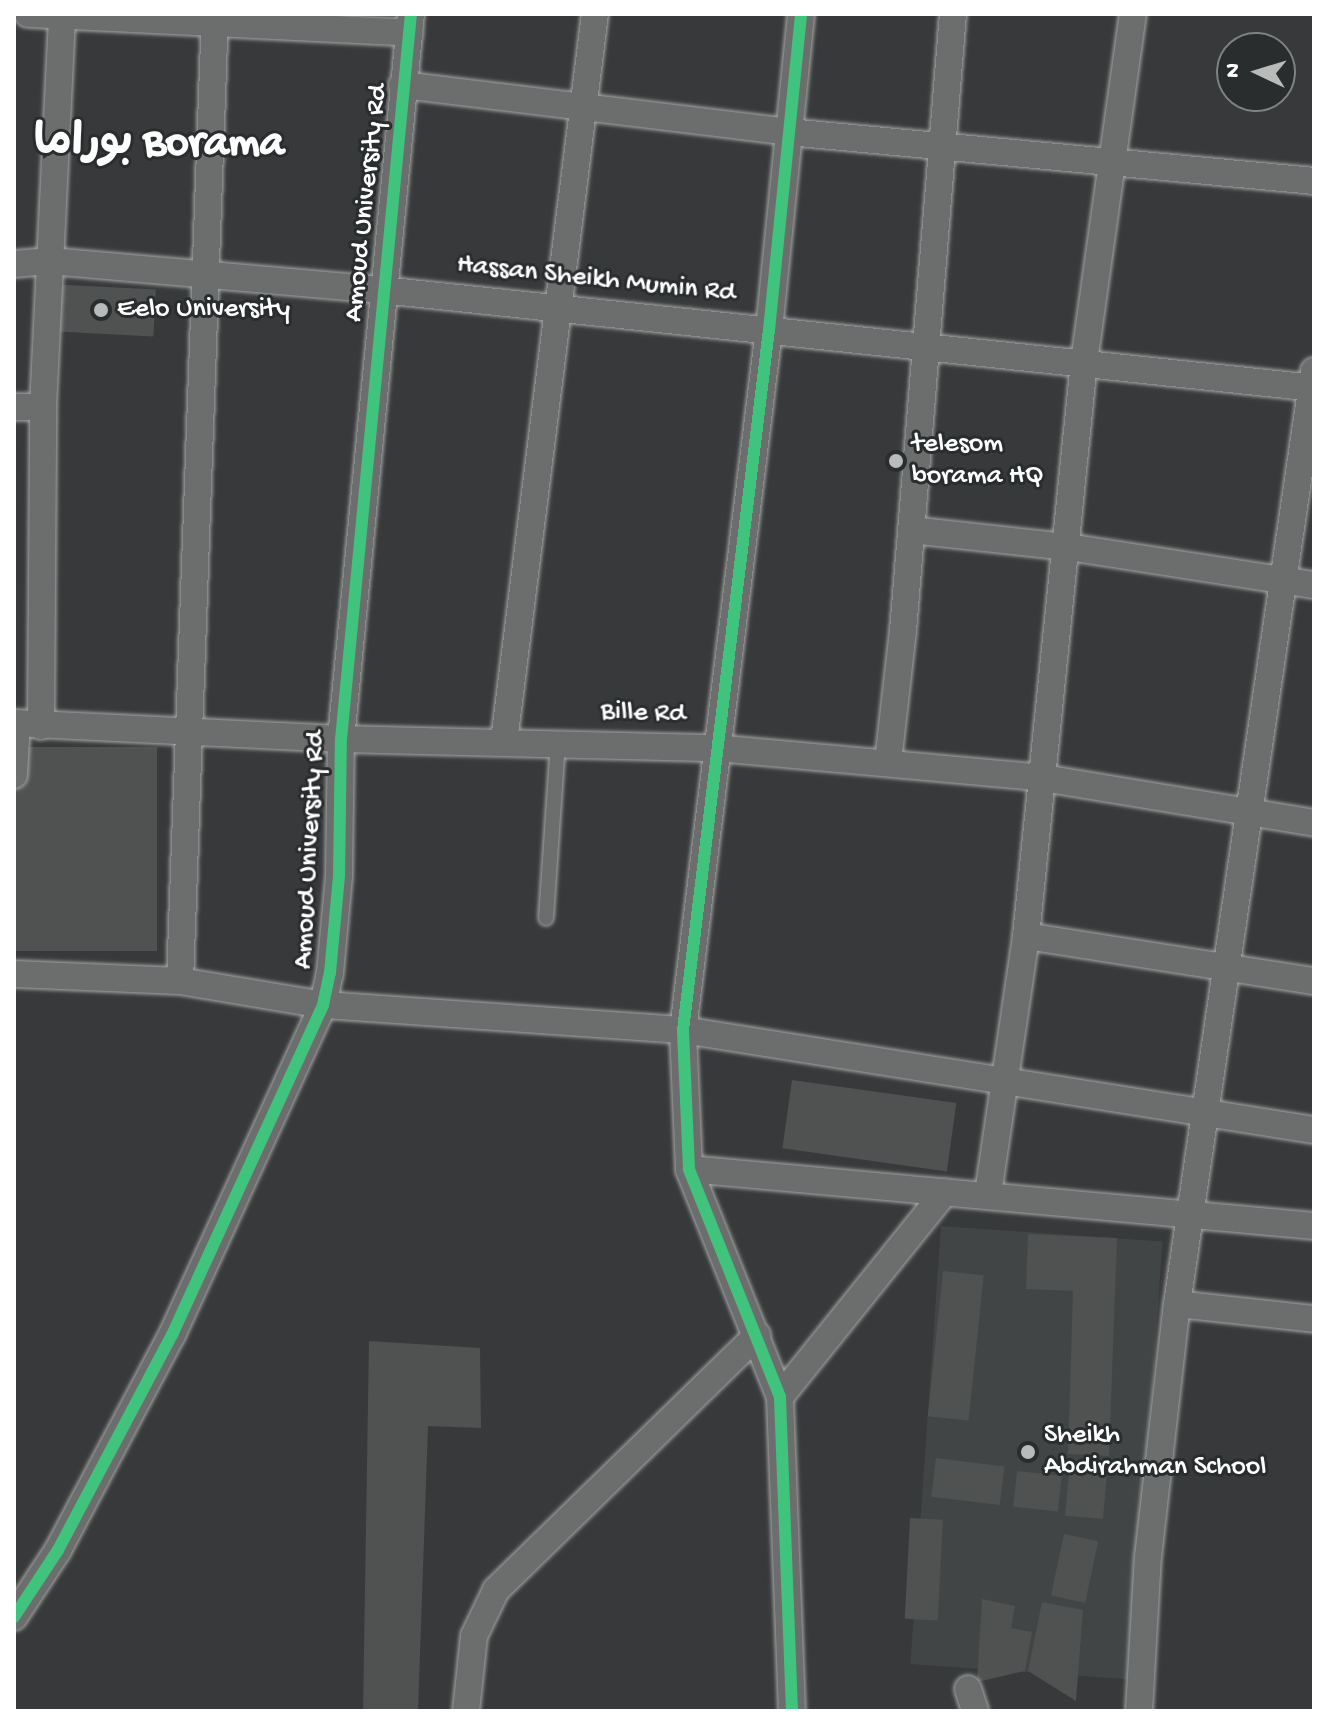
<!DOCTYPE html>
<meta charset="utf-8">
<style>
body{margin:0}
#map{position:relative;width:1328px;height:1725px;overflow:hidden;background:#38393a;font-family:"Gochi Hand","Playpen Sans Arabic",sans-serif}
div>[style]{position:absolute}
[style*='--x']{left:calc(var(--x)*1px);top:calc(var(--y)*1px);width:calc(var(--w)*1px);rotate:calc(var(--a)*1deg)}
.built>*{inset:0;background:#424546;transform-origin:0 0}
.building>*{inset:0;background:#505151;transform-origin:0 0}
.roads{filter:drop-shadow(0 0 2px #a5a6a6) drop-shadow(0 0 2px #a5a6a6)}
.lane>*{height:14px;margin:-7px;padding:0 7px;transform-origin:7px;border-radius:7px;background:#6c6d6d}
.street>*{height:26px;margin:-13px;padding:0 13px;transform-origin:13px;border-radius:13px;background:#6c6d6d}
.cycleway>*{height:12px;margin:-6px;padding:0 6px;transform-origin:6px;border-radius:6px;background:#40c37c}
.dots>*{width:22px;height:22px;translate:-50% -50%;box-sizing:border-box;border:4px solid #2a2d2e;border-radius:50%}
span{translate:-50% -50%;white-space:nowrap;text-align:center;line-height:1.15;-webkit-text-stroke:6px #2a2d2e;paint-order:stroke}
.street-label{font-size:28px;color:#fff}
.poi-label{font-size:28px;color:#fff}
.left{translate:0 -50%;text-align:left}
.town-label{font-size:44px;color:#fff;font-weight:700}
.frame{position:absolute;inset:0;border:16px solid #fff;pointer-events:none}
.north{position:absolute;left:1216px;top:32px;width:80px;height:80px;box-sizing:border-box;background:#2a2d2e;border:2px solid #7f8182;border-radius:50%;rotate:274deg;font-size:22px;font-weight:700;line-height:32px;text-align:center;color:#fff}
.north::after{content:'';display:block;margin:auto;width:28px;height:36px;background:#b9baba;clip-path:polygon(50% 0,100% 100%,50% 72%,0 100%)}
</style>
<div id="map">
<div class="built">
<i style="left:941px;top:1226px;width:222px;height:439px;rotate:4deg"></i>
</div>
<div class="building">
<i style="left:49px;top:284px;width:107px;height:47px;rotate:3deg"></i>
<i style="left:16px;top:747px;width:141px;height:204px"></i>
<i style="left:792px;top:1080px;width:166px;height:69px;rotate:8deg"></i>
<i style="clip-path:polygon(1028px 1234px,1117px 1238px,1109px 1456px,1068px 1454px,1073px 1291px,1026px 1289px)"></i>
<i style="left:943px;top:1271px;width:41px;height:146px;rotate:6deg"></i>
<i style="clip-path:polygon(369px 1341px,480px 1348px,481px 1428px,428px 1426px,418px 1711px,363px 1711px)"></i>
<i style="left:936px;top:1458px;width:69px;height:39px;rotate:7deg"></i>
<i style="left:1070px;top:1460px;width:38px;height:56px;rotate:5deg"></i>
<i style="left:1017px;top:1471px;width:45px;height:36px;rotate:6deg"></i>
<i style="left:910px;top:1518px;width:33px;height:101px;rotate:3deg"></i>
<i style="left:1064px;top:1534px;width:35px;height:63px;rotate:12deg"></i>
<i style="clip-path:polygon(982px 1599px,1015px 1606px,1011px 1628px,1032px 1632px,1025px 1671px,977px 1682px)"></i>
<i style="clip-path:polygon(1042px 1602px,1083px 1610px,1076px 1701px,1028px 1671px)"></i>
</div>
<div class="roads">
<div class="lane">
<i style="--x:546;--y:918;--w:174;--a:-86.1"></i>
</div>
<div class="street">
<i style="--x:28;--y:14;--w:382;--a:2.8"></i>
<i style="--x:402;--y:85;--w:389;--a:6.9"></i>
<i style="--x:788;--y:132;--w:528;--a:5.32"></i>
<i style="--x:14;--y:264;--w:36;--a:-5"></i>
<i style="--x:50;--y:261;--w:333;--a:5"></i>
<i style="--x:382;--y:290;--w:937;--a:6"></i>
<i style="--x:14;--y:407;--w:29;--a:0"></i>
<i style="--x:911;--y:530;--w:158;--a:6.2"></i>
<i style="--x:1068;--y:547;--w:249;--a:8.8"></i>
<i style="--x:14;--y:723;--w:327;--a:2.8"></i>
<i style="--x:341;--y:739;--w:375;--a:1.4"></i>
<i style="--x:716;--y:748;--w:328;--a:5.2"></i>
<i style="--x:1043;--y:778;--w:275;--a:9.4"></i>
<i style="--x:41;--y:726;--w:319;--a:-89.6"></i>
<i style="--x:43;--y:407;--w:393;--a:-87.2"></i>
<i style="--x:504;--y:741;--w:733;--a:-82.87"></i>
<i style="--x:888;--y:762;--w:132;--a:-83.5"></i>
<i style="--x:903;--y:631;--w:619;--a:-85.37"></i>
<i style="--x:14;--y:775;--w:52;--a:-86.7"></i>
<i style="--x:1026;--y:936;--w:291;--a:8.9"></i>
<i style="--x:14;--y:974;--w:166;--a:2.4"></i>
<i style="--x:180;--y:981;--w:145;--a:9.5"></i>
<i style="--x:323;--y:1005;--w:361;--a:4"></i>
<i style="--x:683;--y:1030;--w:639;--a:9.01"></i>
<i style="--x:180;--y:981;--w:968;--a:-87.93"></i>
<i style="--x:689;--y:1169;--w:628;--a:5.21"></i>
<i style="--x:988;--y:1194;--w:261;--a:-81.6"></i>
<i style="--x:1026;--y:936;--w:577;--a:-84.23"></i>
<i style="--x:1084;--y:362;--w:351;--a:-82"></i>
<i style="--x:1177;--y:1304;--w:138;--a:6.2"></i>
<i style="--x:780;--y:1397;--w:263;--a:-51.2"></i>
<i style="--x:14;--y:1617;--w:80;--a:-56.7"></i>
<i style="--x:58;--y:1550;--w:243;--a:-62.1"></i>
<i style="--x:172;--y:1335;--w:363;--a:-65.4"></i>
<i style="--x:323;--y:1005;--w:33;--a:-78"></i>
<i style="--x:330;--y:973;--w:97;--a:-84.7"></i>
<i style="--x:339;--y:876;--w:137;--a:-89.2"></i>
<i style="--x:341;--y:739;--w:728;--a:-84.49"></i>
<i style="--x:968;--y:1689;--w:23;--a:72"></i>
<i style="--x:466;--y:1711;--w:75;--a:-83.9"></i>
<i style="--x:474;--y:1636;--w:51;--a:-64.4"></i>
<i style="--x:496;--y:1590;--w:365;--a:-44.3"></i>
<i style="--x:792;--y:1711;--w:314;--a:-92.2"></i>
<i style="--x:780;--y:1397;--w:245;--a:-111.8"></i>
<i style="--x:689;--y:1169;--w:139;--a:-92.5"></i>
<i style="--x:683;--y:1030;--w:705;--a:-83"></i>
<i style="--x:769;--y:330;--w:318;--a:-84.2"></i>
<i style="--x:1139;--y:1711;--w:154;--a:-86.7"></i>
<i style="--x:1148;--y:1557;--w:255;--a:-83.5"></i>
<i style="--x:1177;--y:1304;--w:943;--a:-81.65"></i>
</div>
</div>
<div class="cycleway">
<i style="--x:14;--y:1617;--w:80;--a:-56.7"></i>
<i style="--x:58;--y:1550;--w:243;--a:-62.1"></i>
<i style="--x:172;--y:1335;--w:363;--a:-65.4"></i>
<i style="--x:323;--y:1005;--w:33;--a:-78"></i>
<i style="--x:330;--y:973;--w:97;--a:-84.7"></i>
<i style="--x:339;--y:876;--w:137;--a:-89.2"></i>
<i style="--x:341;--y:739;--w:728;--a:-84.49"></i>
<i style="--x:792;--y:1711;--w:314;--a:-92.2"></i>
<i style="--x:780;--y:1397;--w:245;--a:-111.8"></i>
<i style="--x:689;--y:1169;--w:139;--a:-92.5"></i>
<i style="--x:683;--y:1030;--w:705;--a:-83"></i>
<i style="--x:769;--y:330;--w:318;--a:-84.2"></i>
</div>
<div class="dots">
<i style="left:101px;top:310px;background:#b9baba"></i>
<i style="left:896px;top:461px;background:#b9baba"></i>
<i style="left:1028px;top:1452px;background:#b9baba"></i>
</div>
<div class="street-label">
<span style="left:367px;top:203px;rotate:-84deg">Amoud University Rd</span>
<span style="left:596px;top:280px;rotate:6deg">Hassan Sheikh Mumin Rd</span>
<span style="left:643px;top:714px;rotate:2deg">Bille Rd</span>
<span style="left:311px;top:850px;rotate:-87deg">Amoud University Rd</span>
</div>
<div class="poi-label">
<span class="left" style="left:117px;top:310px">Eelo University</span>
<span class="left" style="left:912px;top:461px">telesom<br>borama HQ</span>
<span class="left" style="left:1044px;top:1452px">Sheikh<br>Abdirahman School</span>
</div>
<div class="town-label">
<span style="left:159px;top:145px">بوراما Borama</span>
</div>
<div class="frame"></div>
<div class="north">N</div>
</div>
